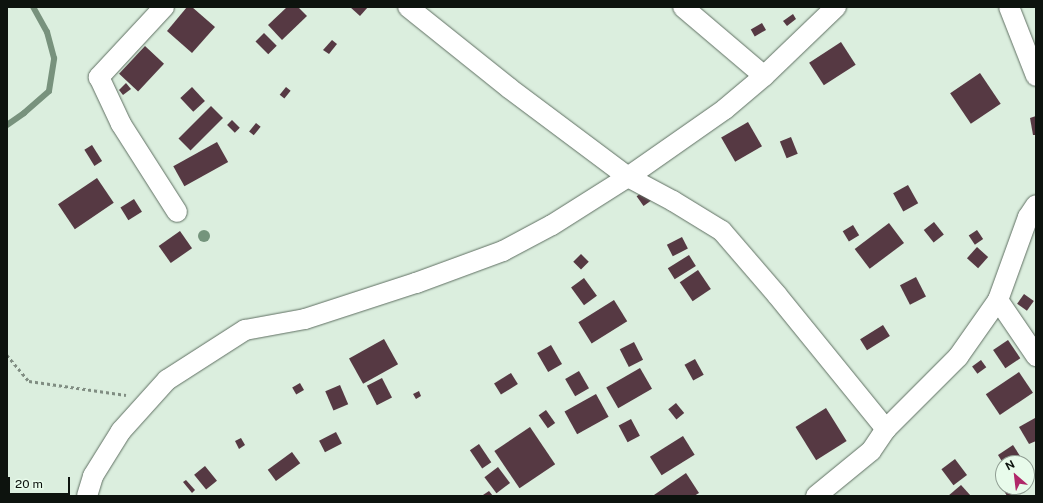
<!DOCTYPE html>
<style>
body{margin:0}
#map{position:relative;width:1043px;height:503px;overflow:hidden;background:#dbeede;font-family:"Public Sans",sans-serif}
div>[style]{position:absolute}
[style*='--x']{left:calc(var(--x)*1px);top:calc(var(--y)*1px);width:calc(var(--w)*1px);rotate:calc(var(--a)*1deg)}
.stream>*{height:6px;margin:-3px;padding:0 3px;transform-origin:3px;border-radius:3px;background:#78927d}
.building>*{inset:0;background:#563943;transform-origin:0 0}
.path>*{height:2.5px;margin-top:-1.25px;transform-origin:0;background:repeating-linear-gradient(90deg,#808d82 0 3px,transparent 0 6px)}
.roads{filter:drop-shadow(0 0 1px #5f6f62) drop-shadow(0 0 1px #5f6f62)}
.street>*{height:20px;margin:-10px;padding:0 10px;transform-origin:10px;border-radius:10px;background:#fff}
.trees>*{width:12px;height:12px;margin:-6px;border-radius:50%;background:#74947c}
span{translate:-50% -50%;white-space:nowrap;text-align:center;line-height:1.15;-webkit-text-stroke:4px #e8fbeb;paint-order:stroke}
.frame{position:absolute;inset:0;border:8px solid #0d130e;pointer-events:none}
.north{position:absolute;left:995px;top:455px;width:40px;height:40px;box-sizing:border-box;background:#e8fbeb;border:1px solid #909e93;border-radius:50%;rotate:332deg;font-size:11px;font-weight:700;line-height:16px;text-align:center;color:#0d130e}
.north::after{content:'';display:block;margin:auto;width:14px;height:18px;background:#b02869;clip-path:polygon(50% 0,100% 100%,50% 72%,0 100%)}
.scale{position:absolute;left:8px;top:477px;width:62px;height:18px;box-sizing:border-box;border:2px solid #0d130e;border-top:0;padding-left:5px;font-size:12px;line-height:14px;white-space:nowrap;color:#0d130e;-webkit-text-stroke:3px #e8fbeb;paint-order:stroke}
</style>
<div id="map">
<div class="stream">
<i style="--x:7;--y:125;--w:21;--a:-35"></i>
<i style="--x:24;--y:113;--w:33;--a:-41"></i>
<i style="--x:49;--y:91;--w:33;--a:-81"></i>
<i style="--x:54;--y:58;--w:27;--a:-105"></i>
<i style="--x:47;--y:32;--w:29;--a:-119"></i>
</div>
<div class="building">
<i style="clip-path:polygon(187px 7px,192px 7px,215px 27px,192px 53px,167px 31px)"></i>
<i style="clip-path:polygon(287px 7px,298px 7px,307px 16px,282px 40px,268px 25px)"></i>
<i style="clip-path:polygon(350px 7px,368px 7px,360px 16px)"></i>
<i style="clip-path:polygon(793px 14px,796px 19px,787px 26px,783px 21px)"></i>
<i style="left:762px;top:23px;width:8px;height:13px;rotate:60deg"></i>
<i style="left:264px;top:33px;width:18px;height:12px;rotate:45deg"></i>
<i style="clip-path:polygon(332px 40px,337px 44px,329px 54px,323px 50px)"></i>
<i style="left:841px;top:42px;width:27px;height:38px;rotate:57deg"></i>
<i style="left:145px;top:46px;width:26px;height:38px;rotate:43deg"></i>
<i style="left:980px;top:73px;width:37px;height:36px;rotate:56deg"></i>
<i style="clip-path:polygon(126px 83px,131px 89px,123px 95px,119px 90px)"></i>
<i style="left:192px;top:87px;width:19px;height:16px;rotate:47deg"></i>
<i style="left:286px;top:87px;width:6px;height:10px;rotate:39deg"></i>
<i style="left:211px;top:106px;width:17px;height:46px;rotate:45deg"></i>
<i style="clip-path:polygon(1036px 116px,1036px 135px,1033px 135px,1030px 118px)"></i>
<i style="left:232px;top:120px;width:11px;height:7px;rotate:45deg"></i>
<i style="left:748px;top:122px;width:28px;height:31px;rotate:60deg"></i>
<i style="left:256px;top:123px;width:6px;height:11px;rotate:39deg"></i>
<i style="left:791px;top:137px;width:18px;height:12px;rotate:68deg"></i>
<i style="left:217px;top:142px;width:23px;height:50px;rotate:61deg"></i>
<i style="left:92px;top:145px;width:19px;height:9px;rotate:58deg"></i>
<i style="left:97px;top:178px;width:30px;height:47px;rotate:56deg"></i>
<i style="left:908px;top:185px;width:21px;height:17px;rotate:61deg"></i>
<i style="left:644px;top:191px;width:12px;height:9px;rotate:55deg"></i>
<i style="left:134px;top:199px;width:15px;height:16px;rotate:58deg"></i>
<i style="left:934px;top:222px;width:16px;height:13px;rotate:52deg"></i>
<i style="left:889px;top:223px;width:25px;height:43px;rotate:53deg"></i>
<i style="left:853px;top:225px;width:12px;height:12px;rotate:59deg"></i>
<i style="left:977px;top:230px;width:11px;height:10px;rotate:56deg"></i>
<i style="left:180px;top:231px;width:21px;height:26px;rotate:55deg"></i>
<i style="left:682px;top:237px;width:13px;height:17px;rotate:63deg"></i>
<i style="left:977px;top:247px;width:15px;height:15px;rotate:42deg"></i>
<i style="left:581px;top:254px;width:11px;height:11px;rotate:45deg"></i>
<i style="left:689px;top:255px;width:13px;height:25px;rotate:58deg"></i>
<i style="left:698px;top:270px;width:23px;height:22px;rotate:56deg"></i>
<i style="left:916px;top:277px;width:22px;height:18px;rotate:63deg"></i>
<i style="left:584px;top:278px;width:22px;height:16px;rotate:54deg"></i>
<i style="left:1024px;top:294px;width:12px;height:12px;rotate:35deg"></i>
<i style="left:614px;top:300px;width:25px;height:42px;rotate:58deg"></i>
<i style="left:883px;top:325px;width:13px;height:27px;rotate:58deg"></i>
<i style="left:384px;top:339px;width:29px;height:40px;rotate:61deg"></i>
<i style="left:1008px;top:340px;width:22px;height:18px;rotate:56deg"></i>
<i style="left:634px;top:342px;width:20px;height:16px;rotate:63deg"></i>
<i style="left:551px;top:345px;width:22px;height:16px;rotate:60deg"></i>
<i style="left:695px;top:359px;width:18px;height:12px;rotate:61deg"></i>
<i style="left:981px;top:360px;width:9px;height:11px;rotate:54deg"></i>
<i style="left:640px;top:368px;width:24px;height:39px;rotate:60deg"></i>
<i style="left:579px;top:371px;width:20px;height:16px;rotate:60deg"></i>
<i style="left:1019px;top:372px;width:25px;height:40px;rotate:56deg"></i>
<i style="left:511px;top:373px;width:13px;height:20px;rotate:58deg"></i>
<i style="left:382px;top:378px;width:22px;height:17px;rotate:63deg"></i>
<i style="left:300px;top:383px;width:8px;height:9px;rotate:60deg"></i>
<i style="left:340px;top:385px;width:21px;height:16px;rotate:67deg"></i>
<i style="clip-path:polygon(419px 391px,421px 396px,416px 399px,413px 394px)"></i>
<i style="left:596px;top:394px;width:26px;height:36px;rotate:61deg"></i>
<i style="left:676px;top:403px;width:13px;height:10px;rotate:51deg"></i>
<i style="left:826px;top:408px;width:39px;height:36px;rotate:58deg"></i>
<i style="left:546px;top:410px;width:16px;height:9px;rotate:55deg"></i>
<i style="clip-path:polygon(1035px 418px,1036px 441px,1029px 444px,1019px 427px)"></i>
<i style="left:631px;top:419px;width:19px;height:14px;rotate:62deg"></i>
<i style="left:530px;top:427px;width:45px;height:43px;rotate:56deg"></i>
<i style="left:336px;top:432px;width:13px;height:19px;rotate:63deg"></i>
<i style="left:683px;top:436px;width:22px;height:39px;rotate:58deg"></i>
<i style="clip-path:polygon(241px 438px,245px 445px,239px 449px,235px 441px)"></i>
<i style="left:479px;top:444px;width:22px;height:11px;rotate:56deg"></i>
<i style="clip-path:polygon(1013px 445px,1020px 456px,1010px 463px,1003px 463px,998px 455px)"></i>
<i style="left:292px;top:452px;width:14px;height:30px;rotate:54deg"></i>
<i style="left:955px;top:459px;width:20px;height:17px;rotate:53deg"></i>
<i style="left:205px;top:466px;width:19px;height:14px;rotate:51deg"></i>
<i style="left:498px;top:467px;width:20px;height:17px;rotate:53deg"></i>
<i style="clip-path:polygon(686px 473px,699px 493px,694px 496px,655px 496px,654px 495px)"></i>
<i style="clip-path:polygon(186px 480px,195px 490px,192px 493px,183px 482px)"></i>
<i style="clip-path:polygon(1003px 484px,1003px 487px,1027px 487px,1014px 496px,1007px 496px,1001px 486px)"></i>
<i style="clip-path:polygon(961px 485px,971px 496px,948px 496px)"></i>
<i style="clip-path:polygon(489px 491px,493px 496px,484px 496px,483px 495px)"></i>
</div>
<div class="path">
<i style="--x:7;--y:355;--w:34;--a:50"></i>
<i style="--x:29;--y:381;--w:98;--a:8.2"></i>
</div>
<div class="roads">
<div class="street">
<i style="--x:164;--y:7;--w:96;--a:132.9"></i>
<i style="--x:99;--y:77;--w:52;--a:64.9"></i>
<i style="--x:121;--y:124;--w:104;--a:57.5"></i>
<i style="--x:408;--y:7;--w:129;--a:38.7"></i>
<i style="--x:509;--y:88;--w:149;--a:36.8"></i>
<i style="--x:628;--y:177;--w:51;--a:28.1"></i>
<i style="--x:673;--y:201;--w:57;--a:31.5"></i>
<i style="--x:722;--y:231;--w:84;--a:49.3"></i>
<i style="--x:777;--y:295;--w:173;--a:50.9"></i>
<i style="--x:683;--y:7;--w:106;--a:40.4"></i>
<i style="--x:1009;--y:7;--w:74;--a:68.6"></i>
<i style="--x:998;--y:300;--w:68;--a:55.8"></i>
<i style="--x:87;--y:496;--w:21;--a:-73"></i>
<i style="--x:93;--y:476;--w:53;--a:-58.1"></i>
<i style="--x:121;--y:431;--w:69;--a:-48"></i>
<i style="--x:167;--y:380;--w:93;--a:-32.7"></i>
<i style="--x:245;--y:330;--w:61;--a:-10.4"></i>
<i style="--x:305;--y:319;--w:117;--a:-18"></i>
<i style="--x:416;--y:283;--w:93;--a:-20.2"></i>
<i style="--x:503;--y:251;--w:55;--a:-28"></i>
<i style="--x:552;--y:225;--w:90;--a:-32.3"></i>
<i style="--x:628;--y:177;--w:118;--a:-35"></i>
<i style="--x:725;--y:109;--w:51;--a:-40.2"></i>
<i style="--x:764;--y:76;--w:100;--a:-43.8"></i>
<i style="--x:816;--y:496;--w:71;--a:-39.3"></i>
<i style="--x:871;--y:451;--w:27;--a:-56"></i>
<i style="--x:886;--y:429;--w:102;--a:-45"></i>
<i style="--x:958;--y:357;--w:70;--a:-54.9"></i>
<i style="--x:998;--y:300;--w:88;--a:-70.1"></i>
<i style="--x:1028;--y:217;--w:14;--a:-56"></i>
</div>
</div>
<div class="trees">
<i style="left:204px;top:236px"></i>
</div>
<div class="frame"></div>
<div class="north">N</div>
<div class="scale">20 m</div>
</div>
